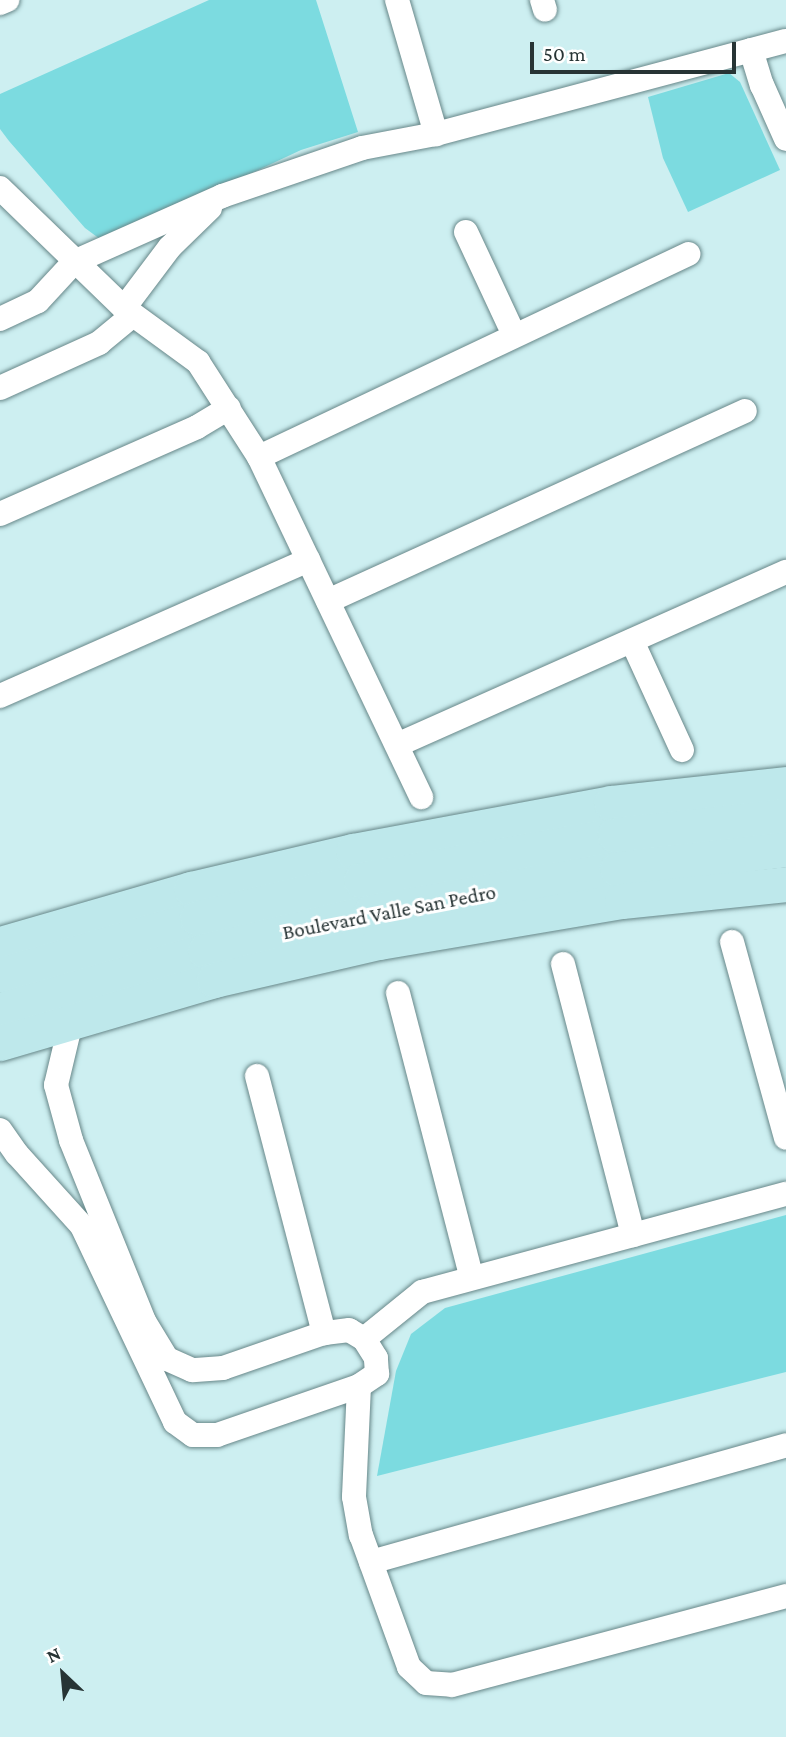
<!DOCTYPE html>
<style>
body{margin:0}
#map{position:relative;width:786px;height:1737px;overflow:hidden;background:#cdeff1;font-family:"Crimson Pro",serif}
div>[style]{position:absolute}
[style*='--x']{left:calc(var(--x)*1px);top:calc(var(--y)*1px);width:calc(var(--w)*1px);rotate:calc(var(--a)*1deg)}
.green>*{inset:0;background:#7cdbe0}
.roads{filter:drop-shadow(0 0 2px #678789) drop-shadow(0 0 2px #678789)}
.street>*{height:24px;margin:-12px;padding:0 12px;transform-origin:12px;border-radius:12px;background:#fff}
.secondary>*{height:35px;margin:-17.5px;padding:0 17.5px;transform-origin:17.5px;border-radius:17.5px;background:#bee8eb}
span{translate:-50% -50%;white-space:nowrap;text-align:center;line-height:1.15;-webkit-text-stroke:6px #fff;paint-order:stroke}
.street-label{font-size:21px;color:#273435}
.north{position:absolute;left:28px;top:1639px;width:70px;height:70px;-webkit-text-stroke:5px #fff;paint-order:stroke;rotate:334deg;font-size:19px;font-weight:700;line-height:28px;text-align:center;color:#273435}
.north::after{content:'';display:block;margin:auto;width:24px;height:32px;background:#273435;clip-path:polygon(50% 0,100% 100%,50% 72%,0 100%)}
.scale{position:absolute;left:530px;top:42px;width:206px;height:32px;box-sizing:border-box;border:4px solid #273435;border-top:0;padding-left:9px;font-size:21px;line-height:24px;white-space:nowrap;color:#273435;-webkit-text-stroke:5px #fff;paint-order:stroke}
</style>
<div id="map">
<div class="green">
<i style="clip-path:polygon(209px 0,316px 0,358px 132px,301px 150px,104px 242px,85px 228px,9px 141px,0 129px,0 94px)"></i>
<i style="clip-path:polygon(729px 73px,740px 82px,780px 170px,688px 212px,663px 158px,648px 97px)"></i>
<i style="clip-path:polygon(786px 1215px,786px 1372px,377px 1476px,396px 1371px,411px 1334px,445px 1308px)"></i>
</div>
<div class="roads">
<div class="street">
<i style="--x:397;--y:0;--w:140;--a:73.8"></i>
<i style="--x:436;--y:134;--w:362;--a:-14.9"></i>
<i style="--x:542;--y:0;--w:10;--a:73"></i>
<i style="--x:0;--y:3;--w:8;--a:-23"></i>
<i style="--x:751;--y:50;--w:37;--a:73"></i>
<i style="--x:762;--y:85;--w:59;--a:66"></i>
<i style="--x:0;--y:188;--w:173;--a:44.1"></i>
<i style="--x:124;--y:308;--w:92;--a:36.1"></i>
<i style="--x:198;--y:362;--w:113;--a:57.3"></i>
<i style="--x:259;--y:457;--w:377;--a:64.5"></i>
<i style="--x:466;--y:232;--w:114;--a:65"></i>
<i style="--x:124;--y:308;--w:76;--a:-53"></i>
<i style="--x:170;--y:247;--w:56;--a:-44.3"></i>
<i style="--x:0;--y:319;--w:42;--a:-25.3"></i>
<i style="--x:38;--y:301;--w:53;--a:-47.3"></i>
<i style="--x:74;--y:262;--w:162;--a:-24"></i>
<i style="--x:222;--y:196;--w:148;--a:-18.9"></i>
<i style="--x:362;--y:148;--w:75;--a:-10.7"></i>
<i style="--x:0;--y:388;--w:109;--a:-24.4"></i>
<i style="--x:99;--y:343;--w:44;--a:-39.5"></i>
<i style="--x:259;--y:457;--w:475;--a:-25.3"></i>
<i style="--x:0;--y:514;--w:215;--a:-23.8"></i>
<i style="--x:197;--y:427;--w:37;--a:-31"></i>
<i style="--x:328;--y:601;--w:458;--a:-24.5"></i>
<i style="--x:632;--y:641;--w:120;--a:65.4"></i>
<i style="--x:0;--y:696;--w:337;--a:-23.8"></i>
<i style="--x:397;--y:745;--w:426;--a:-24"></i>
<i style="--x:732;--y:942;--w:203;--a:74.6"></i>
<i style="--x:563;--y:964;--w:280;--a:75.5"></i>
<i style="--x:398;--y:993;--w:292;--a:75.5"></i>
<i style="--x:257;--y:1076;--w:266;--a:75.4"></i>
<i style="--x:0;--y:1130;--w:29;--a:55"></i>
<i style="--x:17;--y:1154;--w:97;--a:47.9"></i>
<i style="--x:82;--y:1226;--w:217;--a:64.6"></i>
<i style="--x:175;--y:1422;--w:22;--a:36"></i>
<i style="--x:193;--y:1435;--w:24;--a:0"></i>
<i style="--x:217;--y:1435;--w:150;--a:-19"></i>
<i style="--x:359;--y:1386;--w:22;--a:-34"></i>
<i style="--x:377;--y:1374;--w:16;--a:-94"></i>
<i style="--x:376;--y:1358;--w:22;--a:-122"></i>
<i style="--x:364;--y:1339;--w:17;--a:-149"></i>
<i style="--x:349;--y:1330;--w:25;--a:173"></i>
<i style="--x:324;--y:1333;--w:107;--a:160.9"></i>
<i style="--x:223;--y:1368;--w:31;--a:176"></i>
<i style="--x:192;--y:1370;--w:27;--a:-156"></i>
<i style="--x:167;--y:1359;--w:44;--a:-121.2"></i>
<i style="--x:144;--y:1321;--w:195;--a:-112"></i>
<i style="--x:71;--y:1140;--w:57;--a:-105.3"></i>
<i style="--x:56;--y:1085;--w:65;--a:-76.6"></i>
<i style="--x:364;--y:1339;--w:75;--a:-39"></i>
<i style="--x:422;--y:1292;--w:377;--a:-15.1"></i>
<i style="--x:359;--y:1386;--w:111;--a:92.6"></i>
<i style="--x:354;--y:1497;--w:39;--a:80"></i>
<i style="--x:361;--y:1535;--w:140;--a:70"></i>
<i style="--x:409;--y:1667;--w:23;--a:43"></i>
<i style="--x:426;--y:1683;--w:26;--a:4"></i>
<i style="--x:452;--y:1685;--w:346;--a:-14.9"></i>
<i style="--x:371;--y:1562;--w:431;--a:-15.7"></i>
</div>
<div class="secondary">
<i style="--x:0;--y:944;--w:199;--a:-16.1"></i>
<i style="--x:191;--y:889;--w:166;--a:-13.2"></i>
<i style="--x:353;--y:851;--w:262;--a:-10.5"></i>
<i style="--x:611;--y:803;--w:176;--a:-6.2"></i>
<i style="--x:0;--y:975;--w:205;--a:-16.1"></i>
<i style="--x:197;--y:918;--w:168;--a:-13"></i>
<i style="--x:361;--y:880;--w:258;--a:-10"></i>
<i style="--x:615;--y:835;--w:172;--a:-6.3"></i>
<i style="--x:0;--y:1010;--w:213;--a:-16.1"></i>
<i style="--x:205;--y:951;--w:171;--a:-13.2"></i>
<i style="--x:371;--y:912;--w:250;--a:-9.9"></i>
<i style="--x:617;--y:869;--w:170;--a:-6.7"></i>
<i style="--x:0;--y:1043;--w:223;--a:-16.4"></i>
<i style="--x:214;--y:980;--w:169;--a:-13"></i>
<i style="--x:379;--y:942;--w:246;--a:-9.6"></i>
<i style="--x:622;--y:901;--w:165;--a:-5.9"></i>
</div>
</div>
<div class="street-label">
<span style="left:389px;top:912px;rotate:-11deg">Boulevard Valle San Pedro</span>
</div>
<div class="north">N</div>
<div class="scale">50 m</div>
</div>
